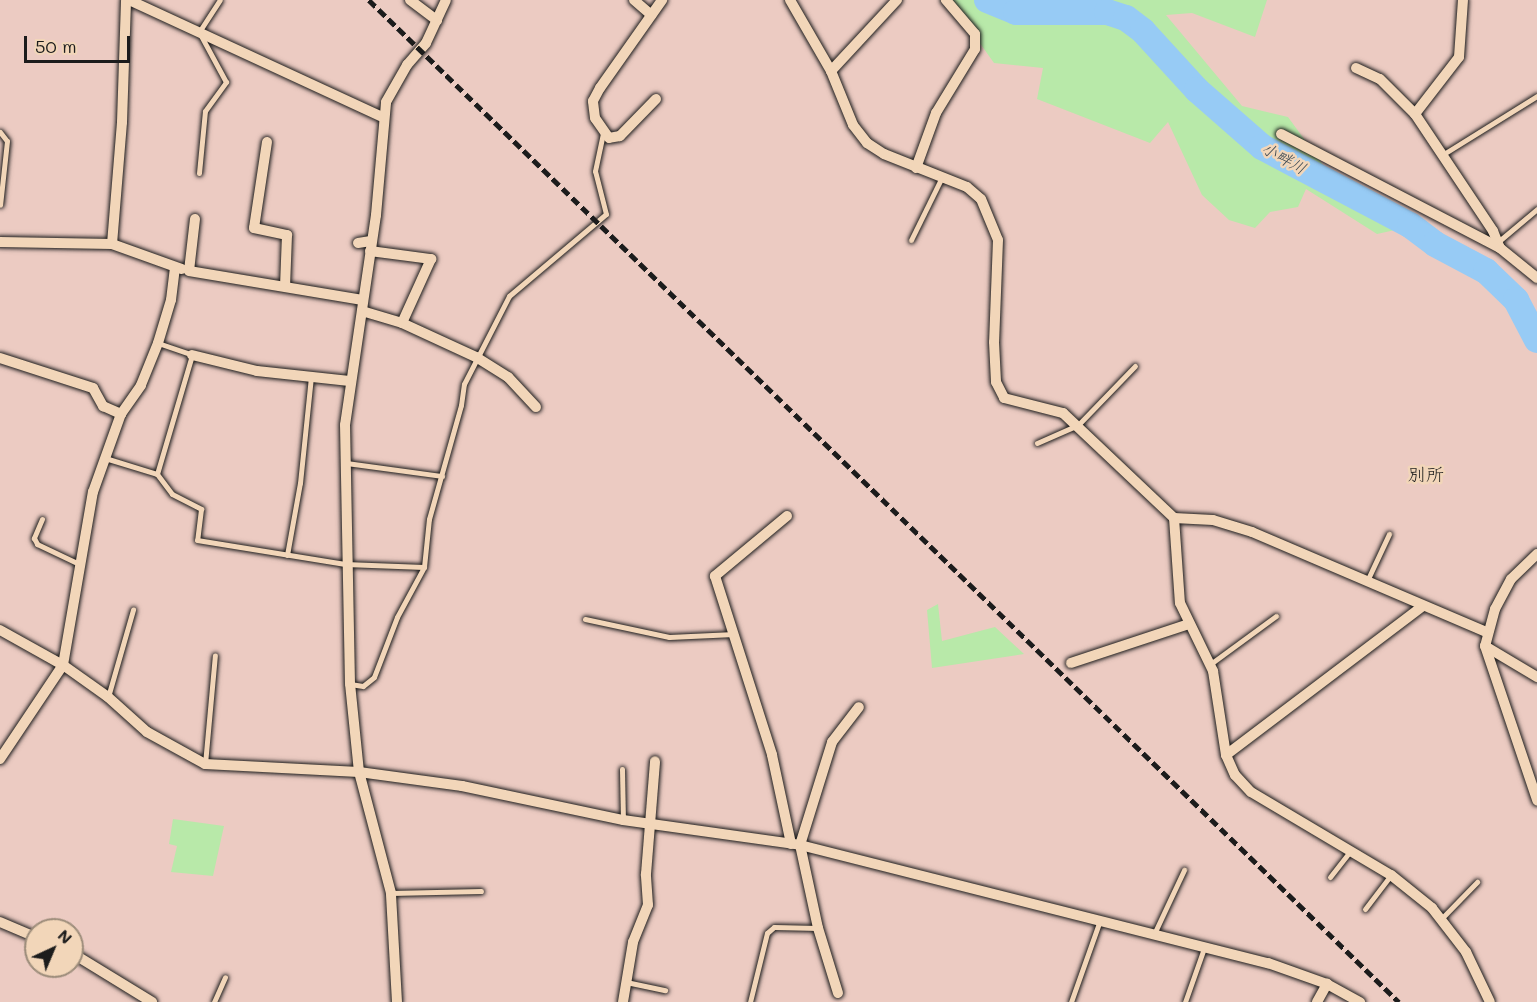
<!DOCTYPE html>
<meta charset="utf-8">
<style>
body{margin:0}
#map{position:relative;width:1537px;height:1002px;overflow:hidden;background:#eccbc2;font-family:Mali,"Klee One",sans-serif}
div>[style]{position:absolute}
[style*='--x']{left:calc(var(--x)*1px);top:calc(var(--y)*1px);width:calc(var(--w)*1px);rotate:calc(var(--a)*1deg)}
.green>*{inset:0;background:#b8e9a9}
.river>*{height:26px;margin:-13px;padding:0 13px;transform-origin:13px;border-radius:13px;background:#97cbf5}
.roads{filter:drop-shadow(0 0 2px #1c1c1c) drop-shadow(0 0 2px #1c1c1c)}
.service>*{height:5px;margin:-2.5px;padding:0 2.5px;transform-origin:2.5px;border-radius:2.5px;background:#f2d6b9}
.minor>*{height:10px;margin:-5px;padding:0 5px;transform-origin:5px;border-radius:5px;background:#f2d6b9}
.rail>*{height:4.5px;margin-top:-2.25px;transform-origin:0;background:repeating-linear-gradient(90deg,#1c1c1c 0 9px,transparent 0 13.5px)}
span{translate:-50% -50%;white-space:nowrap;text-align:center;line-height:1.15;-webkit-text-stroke:5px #f2d6b9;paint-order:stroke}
.water-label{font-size:16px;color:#3b4852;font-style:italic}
.quarter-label{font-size:18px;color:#1c1c1c}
.north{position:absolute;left:24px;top:918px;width:60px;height:60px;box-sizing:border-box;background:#f2d6b9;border:2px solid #9c8c7a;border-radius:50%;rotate:44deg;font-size:16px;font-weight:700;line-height:24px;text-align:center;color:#1c1c1c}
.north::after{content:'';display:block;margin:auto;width:21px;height:27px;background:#1c1c1c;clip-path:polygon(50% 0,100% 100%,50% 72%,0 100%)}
.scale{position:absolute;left:24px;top:36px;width:106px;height:27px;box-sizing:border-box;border:3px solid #1c1c1c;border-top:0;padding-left:8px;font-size:18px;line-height:21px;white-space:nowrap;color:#1c1c1c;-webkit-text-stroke:4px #f2d6b9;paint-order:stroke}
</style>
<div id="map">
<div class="green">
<i style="clip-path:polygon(949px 0,1267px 0,1255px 37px,1192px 13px,1166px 15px,1242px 106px,1288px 117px,1326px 169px,1422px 224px,1377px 234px,1306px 189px,1298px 207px,1270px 212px,1255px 228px,1229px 220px,1202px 195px,1168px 122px,1150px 143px,1037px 99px,1043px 68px,994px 63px)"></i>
<i style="clip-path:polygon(938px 604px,942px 641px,995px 627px,1024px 654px,932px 668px,927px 610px)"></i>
<i style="clip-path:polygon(173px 819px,224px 826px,213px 876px,171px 872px,177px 846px,169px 844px)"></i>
</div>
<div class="river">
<i style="--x:987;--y:0;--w:31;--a:22"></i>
<i style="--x:1016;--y:12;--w:91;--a:0"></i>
<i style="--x:1107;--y:12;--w:20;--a:18"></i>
<i style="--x:1126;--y:18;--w:21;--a:37"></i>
<i style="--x:1143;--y:31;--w:80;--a:47.5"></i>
<i style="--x:1197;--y:90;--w:86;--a:41.2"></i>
<i style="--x:1262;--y:147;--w:167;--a:27.8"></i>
<i style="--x:1410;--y:225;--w:31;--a:37"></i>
<i style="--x:1435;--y:244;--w:58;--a:27.9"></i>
<i style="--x:1486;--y:271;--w:42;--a:44"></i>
<i style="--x:1516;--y:300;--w:45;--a:62.3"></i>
</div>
<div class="roads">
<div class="service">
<i style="--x:0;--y:132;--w:11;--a:52"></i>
<i style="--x:7;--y:141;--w:64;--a:96.2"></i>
<i style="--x:1442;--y:155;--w:112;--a:-31.8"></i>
<i style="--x:199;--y:173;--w:62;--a:-84.5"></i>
<i style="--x:205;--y:111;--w:36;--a:-54"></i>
<i style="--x:226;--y:82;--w:57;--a:-118.4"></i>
<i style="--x:199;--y:32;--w:38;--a:-57"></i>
<i style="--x:911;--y:240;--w:70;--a:-63.8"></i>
<i style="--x:1499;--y:241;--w:50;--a:-40.1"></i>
<i style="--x:158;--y:343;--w:36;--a:19"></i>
<i style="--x:192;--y:355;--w:124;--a:106.4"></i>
<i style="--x:157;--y:474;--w:25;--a:53"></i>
<i style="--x:172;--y:494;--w:33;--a:27"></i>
<i style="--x:201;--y:509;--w:31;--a:97"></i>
<i style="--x:197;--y:540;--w:150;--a:9.2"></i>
<i style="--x:345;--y:564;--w:79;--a:2.2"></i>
<i style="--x:1037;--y:443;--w:45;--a:-23.7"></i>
<i style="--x:1078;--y:425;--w:82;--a:-46"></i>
<i style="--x:105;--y:458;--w:54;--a:17.1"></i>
<i style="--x:347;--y:463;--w:96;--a:7.8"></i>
<i style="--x:42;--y:519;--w:21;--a:113"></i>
<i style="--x:34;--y:538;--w:7;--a:63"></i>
<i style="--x:37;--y:544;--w:49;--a:25.5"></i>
<i style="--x:287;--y:555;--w:73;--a:-79.8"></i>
<i style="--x:300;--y:483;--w:107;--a:-84.1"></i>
<i style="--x:1367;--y:581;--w:52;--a:-64.9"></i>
<i style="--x:585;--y:619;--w:86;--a:12.1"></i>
<i style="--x:669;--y:637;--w:65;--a:-2.6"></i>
<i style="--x:1209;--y:665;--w:83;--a:-36.2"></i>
<i style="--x:350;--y:684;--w:13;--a:9"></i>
<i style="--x:363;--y:686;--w:14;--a:-39"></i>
<i style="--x:374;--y:677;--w:64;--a:-69"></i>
<i style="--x:397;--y:617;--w:57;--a:-61.6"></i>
<i style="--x:424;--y:567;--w:48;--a:-84.1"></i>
<i style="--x:429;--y:519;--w:118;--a:-74.3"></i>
<i style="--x:461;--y:405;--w:21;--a:-82"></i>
<i style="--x:464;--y:384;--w:99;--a:-62.9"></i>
<i style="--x:509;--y:296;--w:127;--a:-40.2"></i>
<i style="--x:606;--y:214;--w:44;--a:-104.3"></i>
<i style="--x:595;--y:171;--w:40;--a:-78"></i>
<i style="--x:108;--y:697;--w:91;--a:-74"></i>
<i style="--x:205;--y:764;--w:109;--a:-84.8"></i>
<i style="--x:622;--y:769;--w:51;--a:88.9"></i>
<i style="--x:1330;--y:877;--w:34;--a:-52"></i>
<i style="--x:391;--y:893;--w:90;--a:-1.3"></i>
<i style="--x:1365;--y:909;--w:43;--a:-52.6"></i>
<i style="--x:1441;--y:919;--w:52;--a:-45.8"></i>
<i style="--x:1154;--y:934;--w:71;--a:-64.9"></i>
<i style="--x:626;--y:982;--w:40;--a:12"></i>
<i style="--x:214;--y:1002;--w:27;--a:-66"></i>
<i style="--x:750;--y:1002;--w:71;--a:-76.2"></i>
<i style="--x:767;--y:933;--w:9;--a:-41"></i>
<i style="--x:774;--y:927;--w:44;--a:1.3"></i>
<i style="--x:1071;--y:1002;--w:84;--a:-70.5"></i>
<i style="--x:1185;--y:1002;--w:57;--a:-70.6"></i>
</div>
<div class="minor">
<i style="--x:129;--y:0;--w:279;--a:24.8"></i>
<i style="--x:410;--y:0;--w:34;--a:37"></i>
<i style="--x:634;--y:0;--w:23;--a:41"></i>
<i style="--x:790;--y:0;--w:82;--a:60"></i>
<i style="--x:831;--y:71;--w:58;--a:67.8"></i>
<i style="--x:853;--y:125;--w:23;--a:52"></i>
<i style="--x:867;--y:143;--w:20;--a:33"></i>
<i style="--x:884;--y:154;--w:89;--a:21.7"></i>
<i style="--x:967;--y:187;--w:18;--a:41"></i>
<i style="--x:981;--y:199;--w:44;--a:67.5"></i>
<i style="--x:998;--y:240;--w:102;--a:92.2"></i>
<i style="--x:994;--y:342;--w:40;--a:87.1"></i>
<i style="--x:996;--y:382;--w:18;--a:63"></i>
<i style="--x:1004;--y:398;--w:61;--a:14.3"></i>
<i style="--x:1063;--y:413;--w:153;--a:43.4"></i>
<i style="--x:1174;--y:518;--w:85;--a:86"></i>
<i style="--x:1180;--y:603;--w:76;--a:64.1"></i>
<i style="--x:1213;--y:671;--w:85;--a:81.2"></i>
<i style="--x:1226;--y:755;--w:22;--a:66"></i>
<i style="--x:1235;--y:775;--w:23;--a:47"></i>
<i style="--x:1251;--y:792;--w:163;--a:30.7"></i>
<i style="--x:1391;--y:875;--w:53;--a:38.8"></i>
<i style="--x:1432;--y:908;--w:56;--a:52.3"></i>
<i style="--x:1466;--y:952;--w:55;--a:64.4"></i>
<i style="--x:1356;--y:68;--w:26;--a:25"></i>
<i style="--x:1380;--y:79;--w:49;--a:45"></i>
<i style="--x:1415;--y:114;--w:141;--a:56.3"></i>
<i style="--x:1493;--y:231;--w:18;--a:68"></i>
<i style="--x:831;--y:71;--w:97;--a:-47.1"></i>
<i style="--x:656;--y:99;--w:52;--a:134.2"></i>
<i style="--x:620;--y:136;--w:11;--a:170"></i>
<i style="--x:609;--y:138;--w:24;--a:-125"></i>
<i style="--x:595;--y:118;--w:17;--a:-97"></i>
<i style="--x:593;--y:101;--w:15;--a:-62"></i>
<i style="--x:600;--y:88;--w:108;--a:-54.8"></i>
<i style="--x:1415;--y:114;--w:72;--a:-52.3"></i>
<i style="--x:1459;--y:57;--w:57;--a:-86"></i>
<i style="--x:1281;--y:134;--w:247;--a:27.5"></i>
<i style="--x:1500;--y:248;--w:48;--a:39"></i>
<i style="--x:267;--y:142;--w:87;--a:98.6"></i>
<i style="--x:254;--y:228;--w:34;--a:12"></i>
<i style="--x:287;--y:235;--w:51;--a:92.2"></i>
<i style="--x:916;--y:168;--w:59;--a:-70"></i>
<i style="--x:936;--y:113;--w:75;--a:-58.6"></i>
<i style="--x:975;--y:49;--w:15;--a:-90"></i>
<i style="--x:975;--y:34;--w:45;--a:-130.5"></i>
<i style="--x:195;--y:219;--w:52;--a:96.6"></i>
<i style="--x:189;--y:271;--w:176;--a:9.5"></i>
<i style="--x:0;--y:242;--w:112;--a:1"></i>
<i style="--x:112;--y:244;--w:122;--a:-85.3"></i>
<i style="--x:122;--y:122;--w:122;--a:-88.1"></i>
<i style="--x:358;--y:243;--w:13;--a:-9"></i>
<i style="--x:112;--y:244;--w:74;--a:19.7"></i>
<i style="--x:370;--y:251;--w:62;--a:7.5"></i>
<i style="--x:431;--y:259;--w:70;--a:114.4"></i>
<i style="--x:362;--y:311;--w:42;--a:16.7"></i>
<i style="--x:402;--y:323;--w:81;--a:24.7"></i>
<i style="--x:476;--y:357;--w:38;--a:32"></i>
<i style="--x:508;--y:377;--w:41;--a:47"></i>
<i style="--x:192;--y:355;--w:67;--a:13.8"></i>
<i style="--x:257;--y:371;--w:93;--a:6.2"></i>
<i style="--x:0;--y:358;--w:98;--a:17.9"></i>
<i style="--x:93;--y:388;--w:21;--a:61"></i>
<i style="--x:103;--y:406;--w:20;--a:24"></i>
<i style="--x:787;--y:516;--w:94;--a:140.2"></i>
<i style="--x:715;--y:576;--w:188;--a:72.3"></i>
<i style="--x:772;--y:755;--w:91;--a:77.9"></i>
<i style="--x:1174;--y:518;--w:39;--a:3"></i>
<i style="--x:1213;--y:520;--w:41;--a:17.1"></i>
<i style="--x:1252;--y:532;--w:255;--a:23.1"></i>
<i style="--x:1537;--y:554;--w:36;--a:136"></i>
<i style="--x:1511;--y:579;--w:34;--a:118"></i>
<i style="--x:1495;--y:609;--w:38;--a:105"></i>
<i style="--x:1485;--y:646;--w:163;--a:71.3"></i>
<i style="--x:0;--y:630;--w:72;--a:29.1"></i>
<i style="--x:63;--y:665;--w:55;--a:35.4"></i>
<i style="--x:108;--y:697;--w:52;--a:41.9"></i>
<i style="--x:147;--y:732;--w:66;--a:28.9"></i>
<i style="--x:205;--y:764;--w:154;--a:3"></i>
<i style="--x:359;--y:772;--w:104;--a:7.7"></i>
<i style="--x:462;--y:786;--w:165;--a:11.9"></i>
<i style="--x:623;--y:820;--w:179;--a:8"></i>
<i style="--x:800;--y:845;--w:483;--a:14.2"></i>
<i style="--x:1268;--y:963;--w:63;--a:19.6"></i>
<i style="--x:1327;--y:984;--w:38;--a:29"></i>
<i style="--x:1485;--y:646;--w:61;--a:30.8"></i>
<i style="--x:1071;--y:663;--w:124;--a:-18.3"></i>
<i style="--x:1226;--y:755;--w:246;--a:-37.1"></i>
<i style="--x:0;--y:759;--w:113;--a:-56.2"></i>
<i style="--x:63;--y:665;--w:176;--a:-80.2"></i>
<i style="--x:93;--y:492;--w:83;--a:-70.3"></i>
<i style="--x:121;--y:414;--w:35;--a:-55"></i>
<i style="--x:141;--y:385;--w:45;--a:-68"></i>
<i style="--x:158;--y:343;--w:45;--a:-73.2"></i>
<i style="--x:171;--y:300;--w:32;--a:-83"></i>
<i style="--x:0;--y:922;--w:39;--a:23"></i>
<i style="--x:72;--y:953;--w:94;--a:31.5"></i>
<i style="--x:838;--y:993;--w:68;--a:-107.1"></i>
<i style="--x:818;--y:928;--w:85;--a:-102.2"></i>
<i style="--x:800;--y:845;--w:108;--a:-72.7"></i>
<i style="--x:832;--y:742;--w:44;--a:-52.4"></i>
<i style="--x:397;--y:1002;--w:109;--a:-93.2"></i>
<i style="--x:391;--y:893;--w:125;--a:-104.8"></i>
<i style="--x:359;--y:772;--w:88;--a:-95.8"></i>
<i style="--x:350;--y:684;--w:259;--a:-91.1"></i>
<i style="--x:345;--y:425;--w:212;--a:-81.6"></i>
<i style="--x:376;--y:215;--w:113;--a:-84.9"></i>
<i style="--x:386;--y:102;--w:43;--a:-60.4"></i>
<i style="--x:407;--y:65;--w:29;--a:-49"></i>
<i style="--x:426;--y:43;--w:47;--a:-65.1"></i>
<i style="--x:623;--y:1002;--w:61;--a:-80.5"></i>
<i style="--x:633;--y:942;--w:40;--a:-68"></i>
<i style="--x:648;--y:905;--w:31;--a:-94"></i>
<i style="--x:646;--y:874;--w:113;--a:-85.4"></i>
<i style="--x:1317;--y:1002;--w:21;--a:-61"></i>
</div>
</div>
<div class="rail">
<i style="--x:369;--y:0;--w:1437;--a:44.21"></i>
</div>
<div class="water-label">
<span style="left:1284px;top:158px;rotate:29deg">小畔川</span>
</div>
<div class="quarter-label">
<span style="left:1426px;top:474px">別所</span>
</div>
<div class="north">N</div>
<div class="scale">50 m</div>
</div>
